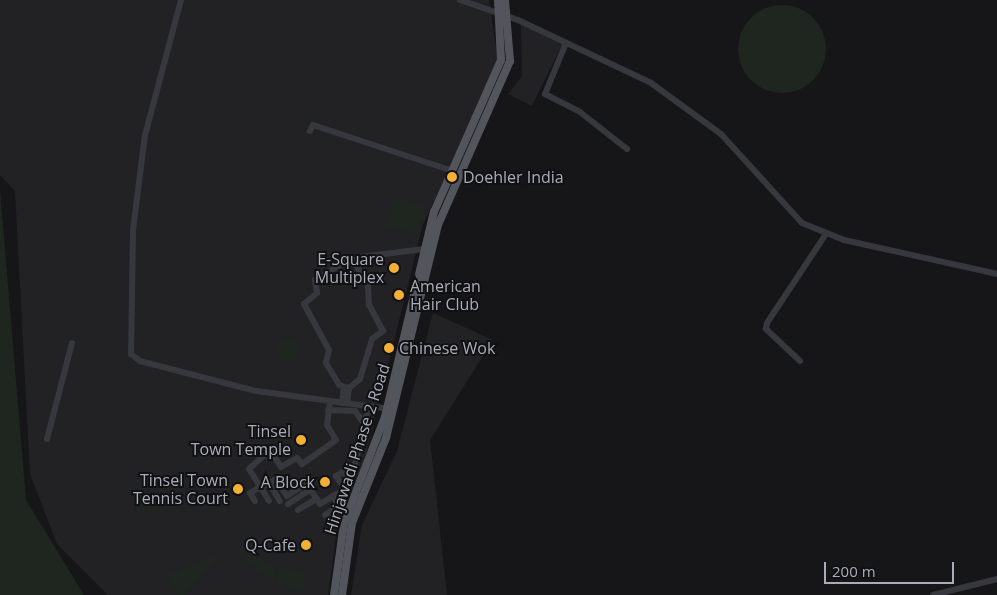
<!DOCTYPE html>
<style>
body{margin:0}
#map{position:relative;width:997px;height:595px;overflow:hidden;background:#161618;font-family:"Open Sans",sans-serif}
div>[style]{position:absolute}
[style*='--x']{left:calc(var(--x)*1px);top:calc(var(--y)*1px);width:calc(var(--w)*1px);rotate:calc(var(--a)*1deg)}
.built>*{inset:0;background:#222225}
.green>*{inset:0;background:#1e261f}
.round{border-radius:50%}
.minor>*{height:6px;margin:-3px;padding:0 3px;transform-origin:3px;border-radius:3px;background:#37383d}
.major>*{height:8px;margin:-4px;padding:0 4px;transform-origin:4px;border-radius:4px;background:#53555c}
.dots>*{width:14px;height:14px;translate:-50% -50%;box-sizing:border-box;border:2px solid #111113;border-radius:50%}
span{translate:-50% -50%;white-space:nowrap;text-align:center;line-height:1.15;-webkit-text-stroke:4px #111113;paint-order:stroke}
.poi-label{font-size:16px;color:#a8adb8}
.left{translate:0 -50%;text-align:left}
.right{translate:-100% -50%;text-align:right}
.street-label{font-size:16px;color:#a8adb8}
.scale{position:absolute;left:824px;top:562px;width:130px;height:22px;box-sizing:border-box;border:2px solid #a8adb8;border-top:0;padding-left:6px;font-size:15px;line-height:18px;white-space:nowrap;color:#a8adb8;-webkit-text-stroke:4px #111113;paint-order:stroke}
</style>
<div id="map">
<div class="built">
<i style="clip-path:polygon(0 0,489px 0,499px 66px,423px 224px,363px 467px,338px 522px,328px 595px,108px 595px,57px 544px,30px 474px,15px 191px,0 175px)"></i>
<i style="clip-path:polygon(521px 23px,563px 43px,532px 106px,508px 94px,522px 76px)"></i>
<i style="clip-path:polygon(433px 313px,493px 340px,430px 440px,447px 595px,351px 595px,362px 525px,397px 451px)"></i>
</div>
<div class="green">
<i class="round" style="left:738px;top:5px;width:88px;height:88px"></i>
<i style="clip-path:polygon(0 190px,26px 500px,84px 595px,0 595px)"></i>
<i style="clip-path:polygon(393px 197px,425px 207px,415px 234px,383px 225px,392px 214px)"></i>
<i class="round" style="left:277px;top:339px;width:22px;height:22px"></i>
<i style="clip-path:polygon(138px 493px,180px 500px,141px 515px)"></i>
<i style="clip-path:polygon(237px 550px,276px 566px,274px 582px,249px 564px)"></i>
<i style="clip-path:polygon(213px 554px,216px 560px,184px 595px,179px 595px,166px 576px)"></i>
<i style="clip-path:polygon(279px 566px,303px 572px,306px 589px,303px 592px,278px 584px)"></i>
</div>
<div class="minor">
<i style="--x:181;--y:0;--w:140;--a:104.9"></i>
<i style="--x:145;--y:135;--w:96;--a:97.2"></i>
<i style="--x:133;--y:230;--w:124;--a:90.9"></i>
<i style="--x:131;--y:354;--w:11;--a:38"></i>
<i style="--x:140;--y:361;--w:120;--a:14.5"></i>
<i style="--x:256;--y:391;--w:135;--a:7.7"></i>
<i style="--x:460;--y:0;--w:61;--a:19"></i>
<i style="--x:518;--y:20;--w:147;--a:25.3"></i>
<i style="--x:651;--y:83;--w:87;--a:36.1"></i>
<i style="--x:721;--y:134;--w:120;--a:47.7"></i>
<i style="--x:802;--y:223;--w:45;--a:22"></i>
<i style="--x:844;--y:240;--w:157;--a:12.5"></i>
<i style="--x:566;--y:43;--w:55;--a:112.4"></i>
<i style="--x:545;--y:94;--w:39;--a:27"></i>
<i style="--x:580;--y:112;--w:60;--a:38.2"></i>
<i style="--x:310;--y:131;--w:7;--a:-63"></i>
<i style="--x:313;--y:125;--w:144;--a:18.2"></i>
<i style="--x:352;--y:258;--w:43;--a:149.3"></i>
<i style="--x:315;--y:280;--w:13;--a:81"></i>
<i style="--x:317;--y:293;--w:17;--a:140"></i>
<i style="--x:304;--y:304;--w:52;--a:61.5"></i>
<i style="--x:329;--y:350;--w:13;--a:103"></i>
<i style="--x:326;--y:363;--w:26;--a:59"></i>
<i style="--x:339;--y:385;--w:10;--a:17"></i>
<i style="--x:349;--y:388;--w:14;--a:-39"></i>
<i style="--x:360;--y:379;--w:42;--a:-73.3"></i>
<i style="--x:372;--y:339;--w:14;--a:-36"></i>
<i style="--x:383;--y:331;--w:30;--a:-118"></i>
<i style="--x:369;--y:305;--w:19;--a:-93"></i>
<i style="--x:368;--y:286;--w:32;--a:-120"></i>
<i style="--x:352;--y:258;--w:73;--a:-7.1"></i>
<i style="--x:800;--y:361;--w:47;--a:-136.7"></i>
<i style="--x:766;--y:329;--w:6;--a:-81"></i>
<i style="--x:767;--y:323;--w:107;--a:-56.5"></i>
<i style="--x:330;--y:401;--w:24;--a:97"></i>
<i style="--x:327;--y:425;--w:17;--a:59"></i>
<i style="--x:336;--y:440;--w:42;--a:144.8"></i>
<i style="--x:302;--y:464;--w:8;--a:-130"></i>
<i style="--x:297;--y:458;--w:18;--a:151"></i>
<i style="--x:281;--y:467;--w:20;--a:-123"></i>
<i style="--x:270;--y:450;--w:28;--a:138"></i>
<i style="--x:249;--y:469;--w:22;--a:58"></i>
<i style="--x:261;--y:488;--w:17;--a:-31"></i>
<i style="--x:276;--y:479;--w:20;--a:57"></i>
<i style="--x:287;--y:496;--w:23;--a:-34"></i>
<i style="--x:306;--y:483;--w:25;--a:56"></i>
<i style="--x:320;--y:504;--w:29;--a:-31"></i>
<i style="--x:345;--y:489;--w:16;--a:-125"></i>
<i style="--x:336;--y:476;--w:22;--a:-32"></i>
<i style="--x:355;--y:464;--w:52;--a:-76.8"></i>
<i style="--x:342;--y:403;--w:16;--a:-83"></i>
<i style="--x:347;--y:403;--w:15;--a:-82"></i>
<i style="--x:328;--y:410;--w:27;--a:2"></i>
<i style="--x:355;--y:411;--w:17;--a:54"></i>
<i style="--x:47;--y:439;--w:99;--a:-75.4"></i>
<i style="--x:343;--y:471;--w:13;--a:58"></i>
<i style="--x:269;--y:483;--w:21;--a:59"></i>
<i style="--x:261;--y:488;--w:15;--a:58"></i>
<i style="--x:255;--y:501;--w:9;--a:-122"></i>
<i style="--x:250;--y:493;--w:12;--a:-31"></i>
<i style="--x:288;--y:504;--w:27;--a:-33"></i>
<i style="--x:298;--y:510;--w:21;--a:-31"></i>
<i style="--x:325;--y:515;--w:17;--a:-33"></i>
<i style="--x:339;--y:506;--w:12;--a:-121"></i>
<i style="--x:933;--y:595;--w:66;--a:-14"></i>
</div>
<div class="major">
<i style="--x:334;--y:595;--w:73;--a:-82.1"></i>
<i style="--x:344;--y:523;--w:114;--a:-68.9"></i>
<i style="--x:385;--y:417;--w:211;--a:-76.6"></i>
<i style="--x:434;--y:212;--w:166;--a:-66.2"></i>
<i style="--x:501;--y:60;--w:60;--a:-92.9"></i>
<i style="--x:342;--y:595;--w:73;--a:-82.1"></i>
<i style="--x:352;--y:523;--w:92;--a:-68.2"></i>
<i style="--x:386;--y:438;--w:219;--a:-76.3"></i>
<i style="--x:438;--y:225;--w:179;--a:-66.3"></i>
<i style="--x:510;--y:61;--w:61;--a:-94.7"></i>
</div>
<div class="dots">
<i style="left:452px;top:177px;background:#f2b134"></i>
<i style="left:394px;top:268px;background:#f2b134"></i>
<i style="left:399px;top:295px;background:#f2b134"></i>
<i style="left:389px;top:348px;background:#f2b134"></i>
<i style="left:301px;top:440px;background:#f2b134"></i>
<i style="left:325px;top:482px;background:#f2b134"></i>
<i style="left:238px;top:489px;background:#f2b134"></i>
<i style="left:306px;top:545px;background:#f2b134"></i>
</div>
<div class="poi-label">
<span class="left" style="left:463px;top:177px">Doehler India</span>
<span class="right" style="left:384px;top:268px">E-Square<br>Multiplex</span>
<span class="left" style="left:410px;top:295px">American<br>Hair Club</span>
<span class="left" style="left:399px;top:348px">Chinese Wok</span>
<span class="right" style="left:291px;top:440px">Tinsel<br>Town Temple</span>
<span class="right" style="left:228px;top:489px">Tinsel Town<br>Tennis Court</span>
<span class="right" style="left:315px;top:482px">A Block</span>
<span class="right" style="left:296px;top:545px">Q-Cafe</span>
</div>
<div class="street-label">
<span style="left:357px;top:449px;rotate:-72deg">Hinjawadi Phase 2 Road</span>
</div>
<div class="scale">200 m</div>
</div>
